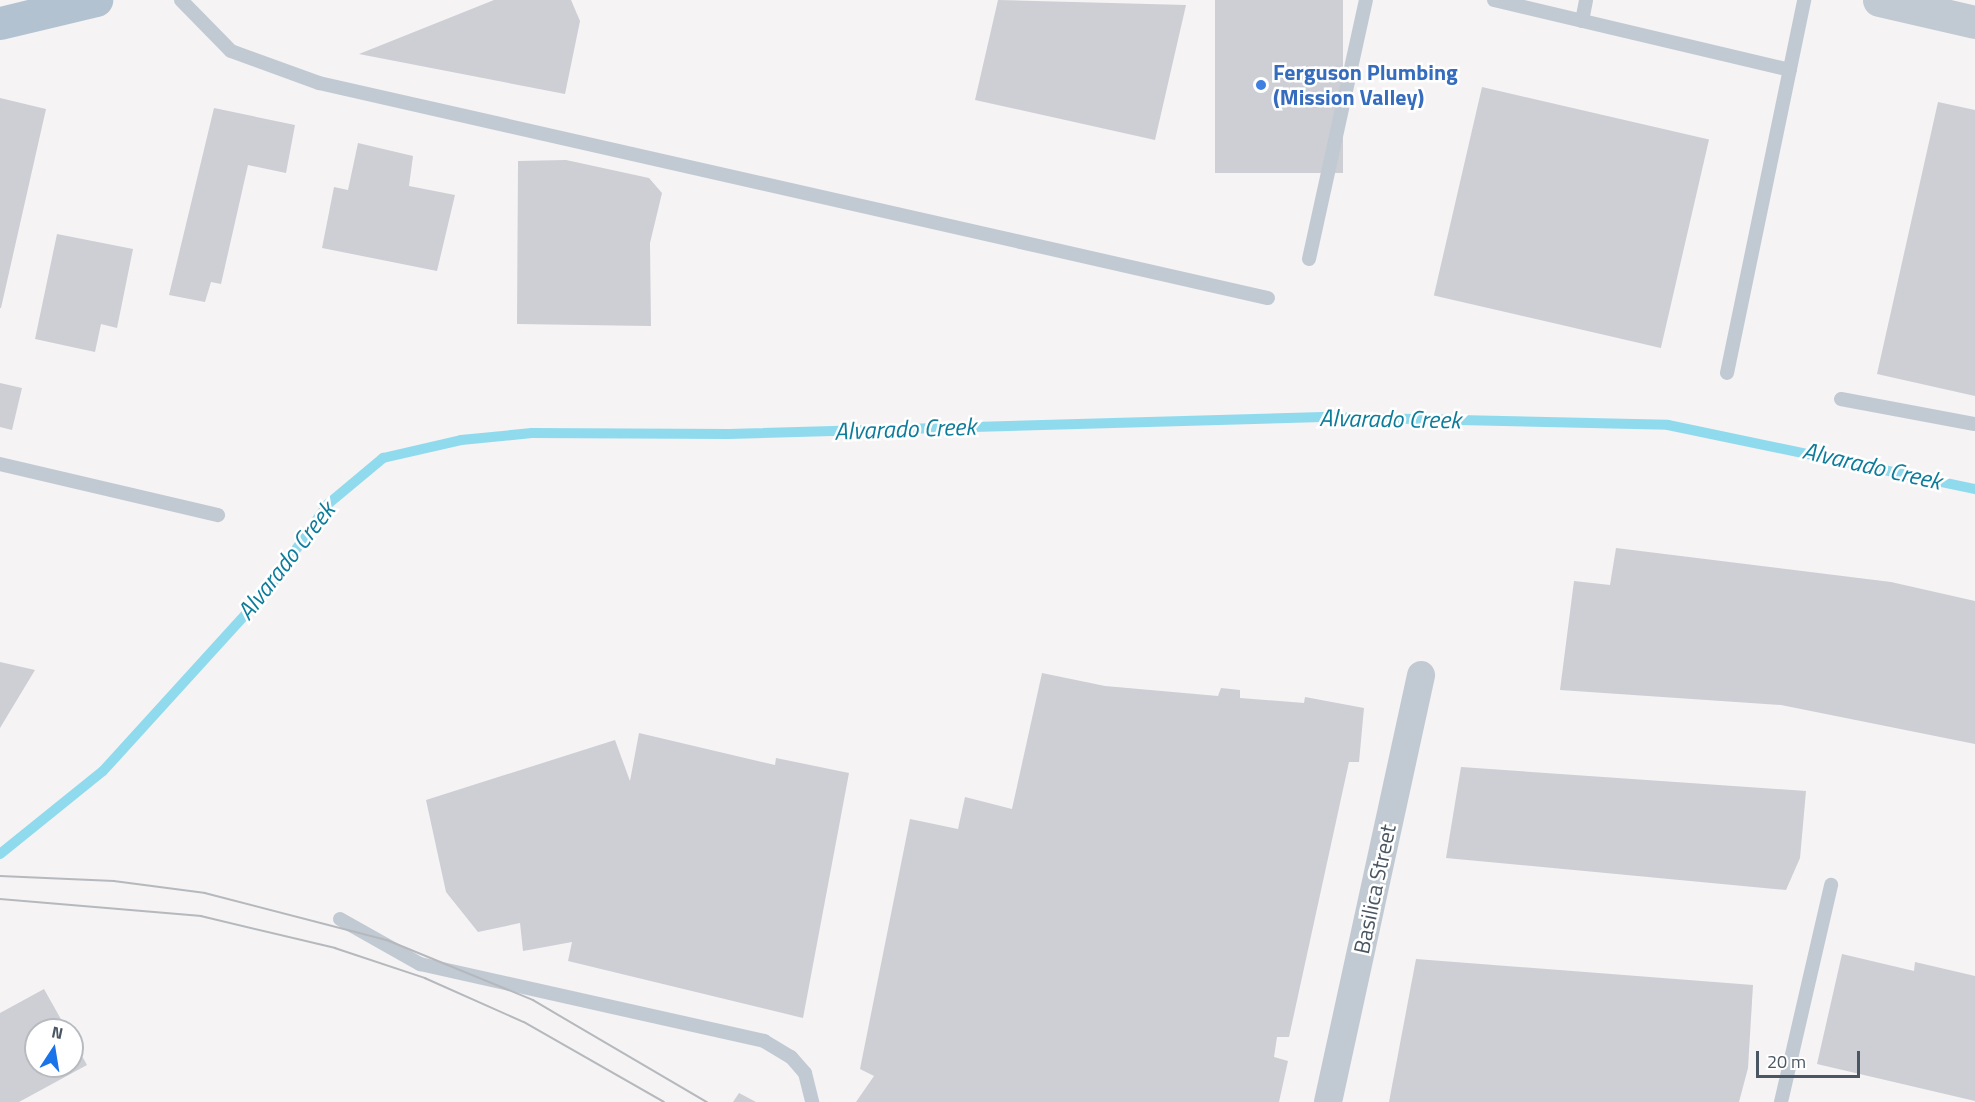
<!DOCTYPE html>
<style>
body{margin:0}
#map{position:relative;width:1975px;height:1102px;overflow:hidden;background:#f5f3f3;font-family:"Titillium Web",sans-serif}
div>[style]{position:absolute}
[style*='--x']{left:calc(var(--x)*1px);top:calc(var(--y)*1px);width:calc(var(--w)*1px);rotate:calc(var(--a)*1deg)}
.stream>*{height:10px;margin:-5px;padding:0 5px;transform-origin:5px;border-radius:5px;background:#90daee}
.building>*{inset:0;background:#cdcfd5;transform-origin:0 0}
.service>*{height:14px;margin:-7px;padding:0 7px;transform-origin:7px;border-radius:7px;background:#c1cad2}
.minor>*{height:28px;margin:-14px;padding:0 14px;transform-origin:14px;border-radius:14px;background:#c1cad2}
.tertiary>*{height:33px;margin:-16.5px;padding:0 16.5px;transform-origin:16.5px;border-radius:16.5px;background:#c1cad2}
.primary>*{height:33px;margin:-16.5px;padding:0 16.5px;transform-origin:16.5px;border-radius:16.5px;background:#b3c2d1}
.tram>*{height:1.5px;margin:-0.75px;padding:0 0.75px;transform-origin:0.75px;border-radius:0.75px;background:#b5b8bd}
.dots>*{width:16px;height:16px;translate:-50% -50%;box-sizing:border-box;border:3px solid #fff;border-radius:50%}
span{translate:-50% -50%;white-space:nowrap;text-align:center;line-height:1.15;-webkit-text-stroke:5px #fff;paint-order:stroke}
.shop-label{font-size:22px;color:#366cbe;font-weight:700}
.left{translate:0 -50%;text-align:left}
.street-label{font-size:22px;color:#4a5661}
.water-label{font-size:24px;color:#0c7c9b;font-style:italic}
.north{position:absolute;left:24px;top:1018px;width:60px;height:60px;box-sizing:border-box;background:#fff;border:2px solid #b7bbc0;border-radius:50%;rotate:12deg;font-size:16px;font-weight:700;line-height:24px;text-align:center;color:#4a5661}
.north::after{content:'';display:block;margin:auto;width:21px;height:27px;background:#1a73e8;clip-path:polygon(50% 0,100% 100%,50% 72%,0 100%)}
.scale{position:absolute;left:1756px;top:1051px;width:104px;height:27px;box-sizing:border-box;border:3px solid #4a5661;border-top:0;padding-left:8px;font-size:18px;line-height:21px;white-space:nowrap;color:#4a5661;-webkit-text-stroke:4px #fff;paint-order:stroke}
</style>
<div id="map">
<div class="stream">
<i style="--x:0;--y:854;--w:132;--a:-38.9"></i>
<i style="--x:103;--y:771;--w:242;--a:-47.7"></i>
<i style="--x:266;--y:592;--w:108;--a:-54.8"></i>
<i style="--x:328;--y:504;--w:72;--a:-39.9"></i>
<i style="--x:383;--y:458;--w:80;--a:-13"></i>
<i style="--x:461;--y:440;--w:71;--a:-5.6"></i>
<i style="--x:532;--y:433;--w:197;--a:0.3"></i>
<i style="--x:729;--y:434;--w:594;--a:-1.64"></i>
<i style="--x:1323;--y:417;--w:345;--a:1.3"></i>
<i style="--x:1668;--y:425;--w:314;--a:11.8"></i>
</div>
<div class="building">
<i style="clip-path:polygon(494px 0,571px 0,580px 21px,565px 94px,359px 54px)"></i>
<i style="clip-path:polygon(998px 0,1186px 5px,1155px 140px,975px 100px)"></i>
<i style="left:1215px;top:0;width:128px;height:173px"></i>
<i style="left:1482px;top:87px;width:233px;height:214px;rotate:13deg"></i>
<i style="clip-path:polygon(0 98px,46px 109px,1px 308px,0 308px)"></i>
<i style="clip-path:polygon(1938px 102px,1975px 110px,1975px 396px,1877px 374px)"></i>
<i style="clip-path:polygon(214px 108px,295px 125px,286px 173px,248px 165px,221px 284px,211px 282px,205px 302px,169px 295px)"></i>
<i style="clip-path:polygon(358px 143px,413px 156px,409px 186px,455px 195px,437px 271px,322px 248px,334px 187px,348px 190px)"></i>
<i style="clip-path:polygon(566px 160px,649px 178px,662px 193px,650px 243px,651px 326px,517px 324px,518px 161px)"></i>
<i style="clip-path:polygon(57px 234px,133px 249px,117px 328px,101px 324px,95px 352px,35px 339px)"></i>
<i style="clip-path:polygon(0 383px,22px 388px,12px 430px,0 427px)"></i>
<i style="clip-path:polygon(1616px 548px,1891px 582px,1975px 601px,1975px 744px,1781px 705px,1560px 690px,1574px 581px,1610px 585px)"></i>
<i style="clip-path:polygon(0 662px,35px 670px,0 728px)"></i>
<i style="clip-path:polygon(1042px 673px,1105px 686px,1218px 696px,1221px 688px,1240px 690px,1240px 698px,1304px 703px,1305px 697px,1364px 708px,1359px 762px,1349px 762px,1289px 1037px,1277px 1037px,1274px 1057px,1288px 1061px,1279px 1102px,856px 1102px,874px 1076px,860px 1069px,910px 819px,958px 829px,965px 797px,1012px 809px)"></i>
<i style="clip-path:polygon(639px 733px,775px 765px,776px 758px,849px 773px,803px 1018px,568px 961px,572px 942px,523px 951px,520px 923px,478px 932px,446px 892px,426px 800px,615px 740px,630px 781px)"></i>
<i style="clip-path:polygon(1461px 767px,1806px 791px,1800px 858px,1786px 890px,1446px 858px)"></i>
<i style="clip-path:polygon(1842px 954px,1914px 971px,1915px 962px,1975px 976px,1975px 1101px,1817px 1064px)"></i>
<i style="clip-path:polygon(1416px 959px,1753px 985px,1748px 1068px,1739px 1102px,1389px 1102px)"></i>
<i style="clip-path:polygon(44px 989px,67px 1030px,36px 1030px,36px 1066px,72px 1066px,72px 1038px,87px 1065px,19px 1102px,0 1102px,0 1013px)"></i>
<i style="clip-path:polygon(739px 1093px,756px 1102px,733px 1102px)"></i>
</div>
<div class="service">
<i style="--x:181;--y:0;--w:71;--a:45.6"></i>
<i style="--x:231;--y:51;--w:94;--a:20"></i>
<i style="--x:319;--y:83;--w:973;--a:12.77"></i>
<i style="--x:1494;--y:0;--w:304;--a:13.3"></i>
<i style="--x:1582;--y:21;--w:21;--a:-79"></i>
<i style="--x:1309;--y:259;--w:265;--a:-77.6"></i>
<i style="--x:1727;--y:373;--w:381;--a:-78.3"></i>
<i style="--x:1841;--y:399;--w:136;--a:10.6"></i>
<i style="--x:0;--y:464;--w:224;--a:13.2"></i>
<i style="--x:340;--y:919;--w:92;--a:29.4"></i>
<i style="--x:420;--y:964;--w:353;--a:12.6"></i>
<i style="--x:764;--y:1041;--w:31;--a:31"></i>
<i style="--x:791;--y:1057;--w:21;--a:49"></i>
<i style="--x:805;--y:1073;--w:30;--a:76"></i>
<i style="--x:1781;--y:1102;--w:223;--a:-77"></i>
</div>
<div class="minor">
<i style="--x:1328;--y:1102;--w:437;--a:-77.7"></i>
</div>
<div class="tertiary">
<i style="--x:1879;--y:0;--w:98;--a:12.9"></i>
</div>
<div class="primary">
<i style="--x:0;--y:23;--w:99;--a:-13.5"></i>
</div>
<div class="tram">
<i style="--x:0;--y:876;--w:114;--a:2.5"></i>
<i style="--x:114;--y:881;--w:92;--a:7.5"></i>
<i style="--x:205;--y:893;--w:188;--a:14.5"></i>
<i style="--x:387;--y:940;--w:158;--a:22.3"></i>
<i style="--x:533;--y:1000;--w:202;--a:30.4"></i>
<i style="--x:0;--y:899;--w:202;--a:4.8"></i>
<i style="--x:201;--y:916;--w:138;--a:13.4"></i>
<i style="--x:335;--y:948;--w:95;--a:18.4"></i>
<i style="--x:425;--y:978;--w:108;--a:24"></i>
<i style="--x:524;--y:1022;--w:161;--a:29.7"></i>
</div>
<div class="dots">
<i style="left:1261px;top:85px;background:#3f7fe0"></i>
</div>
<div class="shop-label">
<span class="left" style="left:1273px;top:85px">Ferguson Plumbing<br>(Mission Valley)</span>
</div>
<div class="street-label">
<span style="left:1375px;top:889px;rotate:-78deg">Basilica Street</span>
</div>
<div class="water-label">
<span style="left:1390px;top:419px;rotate:1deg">Alvarado Creek</span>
<span style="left:905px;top:429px;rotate:-2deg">Alvarado Creek</span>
<span style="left:1872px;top:466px;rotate:13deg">Alvarado Creek</span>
<span style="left:286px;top:561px;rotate:-52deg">Alvarado Creek</span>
</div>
<div class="north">N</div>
<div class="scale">20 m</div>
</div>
